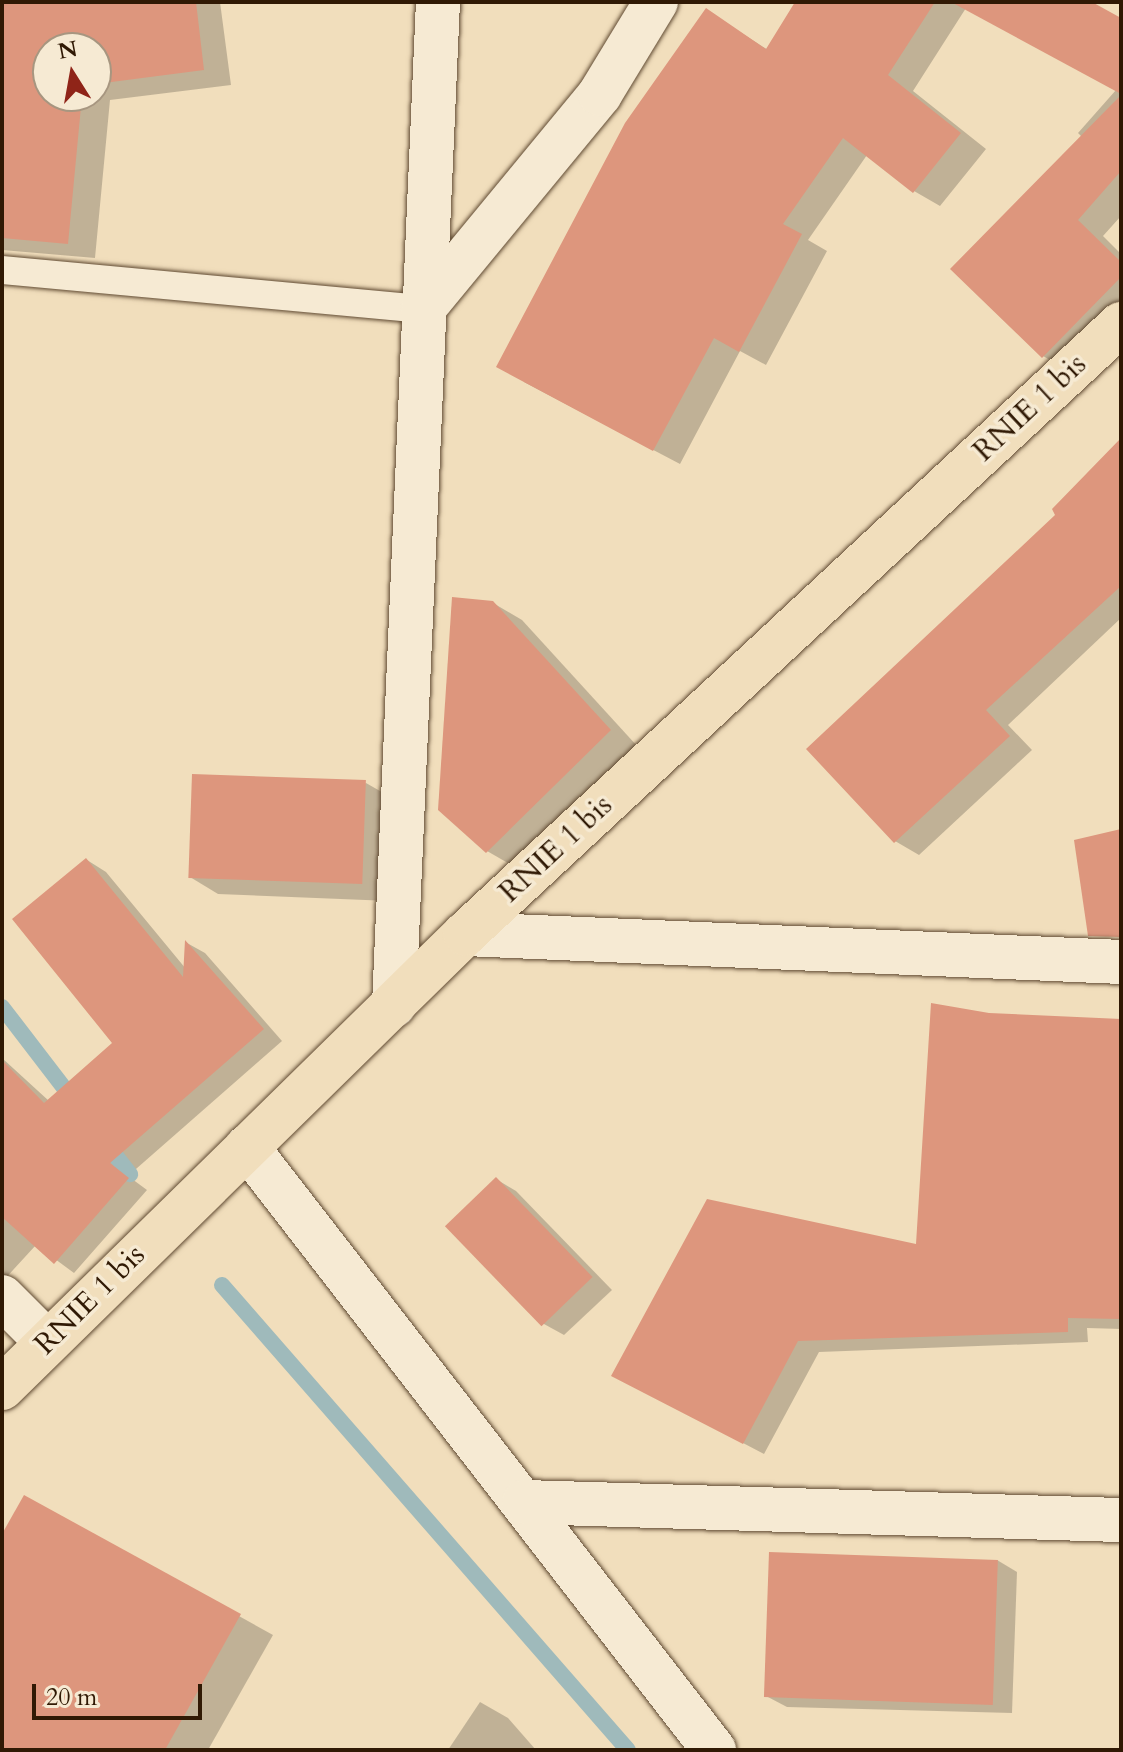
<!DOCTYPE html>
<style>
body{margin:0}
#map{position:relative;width:1123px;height:1752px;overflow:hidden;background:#f1debc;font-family:Cardo,serif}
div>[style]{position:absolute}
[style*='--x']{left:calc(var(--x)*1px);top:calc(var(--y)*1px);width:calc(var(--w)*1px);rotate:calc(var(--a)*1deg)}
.shadow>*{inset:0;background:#0003}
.stream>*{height:16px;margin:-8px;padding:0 8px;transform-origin:8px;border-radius:8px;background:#9fbabb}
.building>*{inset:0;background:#dd967d;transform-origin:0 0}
.roads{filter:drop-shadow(0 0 2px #604a32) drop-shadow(0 0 2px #604a32)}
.service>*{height:28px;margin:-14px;padding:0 14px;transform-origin:14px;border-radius:14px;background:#f6ead3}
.minor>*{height:44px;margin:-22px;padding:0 22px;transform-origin:22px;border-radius:22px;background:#f6ead3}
.primary>*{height:44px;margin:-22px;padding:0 22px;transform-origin:22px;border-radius:22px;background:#f1debc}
span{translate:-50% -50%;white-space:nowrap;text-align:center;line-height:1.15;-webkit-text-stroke:7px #f6ead3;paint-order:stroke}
.street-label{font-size:30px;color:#301904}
.frame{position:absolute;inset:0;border:4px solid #301904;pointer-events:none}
.north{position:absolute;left:32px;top:32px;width:80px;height:80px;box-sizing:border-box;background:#f6ead3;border:2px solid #a79680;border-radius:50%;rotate:349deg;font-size:22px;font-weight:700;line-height:32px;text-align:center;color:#301904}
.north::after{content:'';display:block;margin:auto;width:28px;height:36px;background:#8f2418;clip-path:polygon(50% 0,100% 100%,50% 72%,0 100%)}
.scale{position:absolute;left:32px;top:1684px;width:170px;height:36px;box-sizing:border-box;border:4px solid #301904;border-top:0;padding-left:10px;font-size:24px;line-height:28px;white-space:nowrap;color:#301904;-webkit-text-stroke:6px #f6ead3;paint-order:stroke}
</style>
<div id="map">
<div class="shadow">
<i style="clip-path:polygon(evenodd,2px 2px,220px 2px,231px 85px,110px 100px,95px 258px,2px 250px,2px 2px,48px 48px,96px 48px,96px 96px,48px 96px,48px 48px)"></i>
<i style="clip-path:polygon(797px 2px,1087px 2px,1121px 20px,1121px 216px,1103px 236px,1121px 254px,1121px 318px,1069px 371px,1043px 356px,1082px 137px,1078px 133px,1116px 90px,966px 8px,913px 91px,986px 149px,940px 206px,914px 191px,867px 155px,808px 240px,827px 251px,766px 365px,740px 351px,680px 464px,524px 382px,707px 11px,768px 50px)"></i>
<i style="clip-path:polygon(1121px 452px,1121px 618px,1008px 725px,1032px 750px,919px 855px,895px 841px)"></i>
<i style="clip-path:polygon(493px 603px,522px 620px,638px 747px,515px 867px,487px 851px)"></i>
<i style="clip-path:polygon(366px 783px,394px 799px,390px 901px,218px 894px,190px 877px)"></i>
<i style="clip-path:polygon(87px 860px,106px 872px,186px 969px,187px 943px,205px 953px,282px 1041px,128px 1176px,147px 1190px,74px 1273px,36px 1245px,2px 1282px,2px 1058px,49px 1101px,115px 1043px)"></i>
<i style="clip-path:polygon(989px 1015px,1121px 1021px,1121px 1329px,1087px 1328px,1088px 1342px,819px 1352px,764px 1454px,634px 1386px,918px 1247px)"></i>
<i style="clip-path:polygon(496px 1179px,516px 1191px,612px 1290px,564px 1335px,544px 1324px,448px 1226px)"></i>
<i style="clip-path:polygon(25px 1497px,273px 1635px,208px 1750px,2px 1750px,2px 1539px)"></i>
<i style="clip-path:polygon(997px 1560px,1017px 1572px,1012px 1713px,787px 1707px,766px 1696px)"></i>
<i style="clip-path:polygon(480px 1702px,508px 1718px,536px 1750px,448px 1750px)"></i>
</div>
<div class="stream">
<i style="--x:2;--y:1007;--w:118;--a:52.5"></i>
<i style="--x:105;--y:1142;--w:41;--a:52"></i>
<i style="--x:222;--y:1285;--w:617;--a:48.88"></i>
</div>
<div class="building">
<i style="clip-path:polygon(2px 2px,196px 2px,204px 70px,96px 84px,96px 48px,48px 48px,48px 96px,82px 96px,68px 244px,2px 238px)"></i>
<i style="clip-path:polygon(795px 2px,935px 2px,888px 75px,961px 133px,913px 193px,843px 138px,783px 224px,802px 234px,739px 352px,714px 338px,653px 451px,496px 367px,625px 123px,706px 8px,766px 49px)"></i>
<i style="clip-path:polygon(951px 2px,1092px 2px,1121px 18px,1121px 94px)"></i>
<i style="clip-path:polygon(1121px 95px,1121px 171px,1078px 220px,1121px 262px,1121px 277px,1042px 358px,950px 269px)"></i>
<i style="clip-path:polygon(1121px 438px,1121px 586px,986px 710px,1010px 736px,894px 843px,806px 749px,1055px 515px,1052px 509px)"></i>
<i style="clip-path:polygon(452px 597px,493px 601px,611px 730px,486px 853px,438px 810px)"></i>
<i style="left:192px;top:774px;width:174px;height:104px;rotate:2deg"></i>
<i style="clip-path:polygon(1121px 829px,1121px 937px,1088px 936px,1074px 840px)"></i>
<i style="clip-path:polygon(86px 858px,183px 977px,185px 940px,264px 1029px,110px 1163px,129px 1178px,54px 1264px,2px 1217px,2px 1060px,44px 1103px,112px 1043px,12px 919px)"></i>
<i style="clip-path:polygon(931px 1003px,989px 1013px,1121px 1019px,1121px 1319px,1068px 1318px,1068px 1332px,798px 1341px,743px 1444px,611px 1376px,707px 1199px,916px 1244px)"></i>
<i style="left:496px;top:1177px;width:139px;height:71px;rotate:46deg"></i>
<i style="clip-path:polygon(24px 1495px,241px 1614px,165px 1750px,2px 1750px,2px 1534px)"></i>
<i style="left:769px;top:1552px;width:229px;height:145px;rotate:2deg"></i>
</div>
<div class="roads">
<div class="service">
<i style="--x:2;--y:270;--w:423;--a:5.3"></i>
</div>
<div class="minor">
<i style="--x:423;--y:309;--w:278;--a:-50.5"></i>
<i style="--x:600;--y:94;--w:108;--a:-58.7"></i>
<i style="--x:465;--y:934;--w:657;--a:2.44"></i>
<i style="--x:394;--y:1005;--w:1004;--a:-87.49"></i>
<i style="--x:247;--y:1147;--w:763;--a:52.24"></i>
<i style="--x:2;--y:1297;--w:64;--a:45"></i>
<i style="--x:524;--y:1502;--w:597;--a:1.73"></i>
</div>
<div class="primary">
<i style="--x:2;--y:1388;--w:648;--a:-44.44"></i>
<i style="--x:465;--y:934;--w:896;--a:-42.92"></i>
</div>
</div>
<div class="street-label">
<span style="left:1030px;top:408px;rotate:-43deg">RNIE 1 bis</span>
<span style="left:556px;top:849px;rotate:-43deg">RNIE 1 bis</span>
<span style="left:90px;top:1300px;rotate:-45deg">RNIE 1 bis</span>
</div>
<div class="frame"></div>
<div class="north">N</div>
<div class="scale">20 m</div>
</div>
